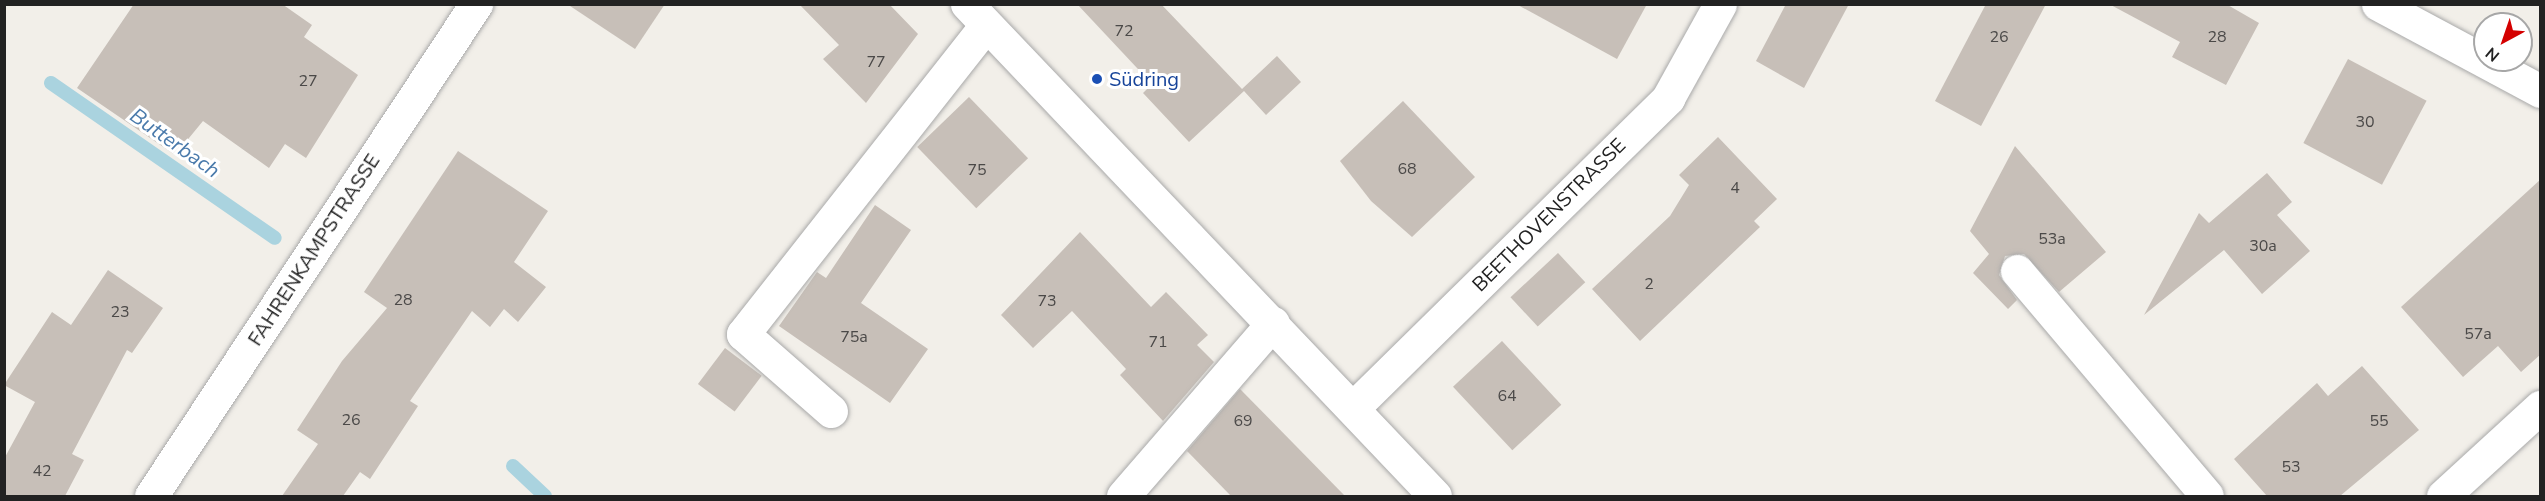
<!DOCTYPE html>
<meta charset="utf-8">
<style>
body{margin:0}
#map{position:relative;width:2545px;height:501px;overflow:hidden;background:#f2efe9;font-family:"Nunito Sans",sans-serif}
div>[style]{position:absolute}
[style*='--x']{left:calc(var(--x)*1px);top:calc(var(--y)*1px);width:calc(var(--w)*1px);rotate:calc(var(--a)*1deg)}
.stream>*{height:14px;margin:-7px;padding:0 7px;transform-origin:7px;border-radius:7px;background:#aad3df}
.building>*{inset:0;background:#c7bfb8;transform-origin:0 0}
.roads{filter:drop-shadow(0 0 2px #a9a9a9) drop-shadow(0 0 2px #a9a9a9)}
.minor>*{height:33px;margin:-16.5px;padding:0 16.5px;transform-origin:16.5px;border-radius:16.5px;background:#fff}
.dots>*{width:16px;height:16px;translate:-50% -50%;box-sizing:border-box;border:3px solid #fff;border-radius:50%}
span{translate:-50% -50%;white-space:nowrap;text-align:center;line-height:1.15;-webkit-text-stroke:6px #fff;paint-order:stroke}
.number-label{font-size:16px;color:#4b4948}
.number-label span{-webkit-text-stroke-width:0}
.transit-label{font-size:20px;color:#164399}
.left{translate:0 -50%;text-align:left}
.street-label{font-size:20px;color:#222}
.water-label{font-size:21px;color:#4a7aab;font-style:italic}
.frame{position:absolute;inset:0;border:6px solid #222;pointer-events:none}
.north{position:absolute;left:2473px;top:12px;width:60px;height:60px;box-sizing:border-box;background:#fff;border:2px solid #a7a7a7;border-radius:50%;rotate:220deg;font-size:16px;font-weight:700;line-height:24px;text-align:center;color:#222}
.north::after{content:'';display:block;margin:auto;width:21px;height:27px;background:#d40000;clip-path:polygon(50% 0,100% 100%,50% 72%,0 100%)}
</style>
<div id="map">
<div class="stream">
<i style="--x:51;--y:83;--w:272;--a:34.7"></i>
<i style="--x:513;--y:466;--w:44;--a:43.2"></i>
</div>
<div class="building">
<i style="clip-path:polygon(134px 4px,282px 4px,312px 25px,304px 37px,358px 75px,306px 158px,285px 144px,269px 168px,203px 121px,175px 155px,77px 88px)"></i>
<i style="clip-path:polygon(567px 4px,665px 4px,635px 49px)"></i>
<i style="clip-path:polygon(799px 4px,889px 4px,918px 34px,866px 103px,823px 59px,839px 45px)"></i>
<i style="clip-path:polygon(1077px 4px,1161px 4px,1242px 89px,1277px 56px,1301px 82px,1266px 115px,1244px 91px,1189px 142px,1143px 93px,1152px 84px)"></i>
<i style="clip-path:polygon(1516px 4px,1647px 4px,1617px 59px)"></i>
<i style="clip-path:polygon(1786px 4px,1849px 4px,1804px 88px,1756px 61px)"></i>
<i style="clip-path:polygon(1986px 4px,2046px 4px,1981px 126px,1935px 101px)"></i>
<i style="clip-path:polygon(2109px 4px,2226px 4px,2259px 23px,2226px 85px,2172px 57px,2180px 42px)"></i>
<i style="left:2348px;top:59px;width:89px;height:95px;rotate:28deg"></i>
<i style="left:969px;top:97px;width:85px;height:72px;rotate:46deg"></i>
<i style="clip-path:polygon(1403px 101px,1475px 177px,1412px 237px,1371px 201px,1340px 161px)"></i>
<i style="clip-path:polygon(1718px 137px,1777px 199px,1754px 221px,1760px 227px,1640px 341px,1592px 289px,1670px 216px,1689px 185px,1679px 175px)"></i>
<i style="clip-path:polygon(2015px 146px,2106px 252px,2059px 292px,2024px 254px,2005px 256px,1999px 275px,2017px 300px,2008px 309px,1973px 273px,1989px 254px,1970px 231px)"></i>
<i style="clip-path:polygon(458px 151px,548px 211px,514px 262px,546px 287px,518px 322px,504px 309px,490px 327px,472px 311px,410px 401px,418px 406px,370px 479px,360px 472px,343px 496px,282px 496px,318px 444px,297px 430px,342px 361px,387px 308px,364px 292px)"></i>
<i style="clip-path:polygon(2267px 173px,2292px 202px,2277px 215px,2310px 251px,2262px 294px,2224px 250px,2144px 315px,2199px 213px,2209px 223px)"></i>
<i style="clip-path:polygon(2541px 179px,2541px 354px,2521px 372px,2498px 346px,2463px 377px,2401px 307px)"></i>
<i style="clip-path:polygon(875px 205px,911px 230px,861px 303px,928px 349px,890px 403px,779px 326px,817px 272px,826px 278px)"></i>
<i style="clip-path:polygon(1080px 232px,1151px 307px,1166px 292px,1208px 335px,1197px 345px,1214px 362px,1163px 421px,1120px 375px,1126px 369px,1072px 311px,1033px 348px,1001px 315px)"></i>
<i style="left:1558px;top:253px;width:40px;height:65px;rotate:47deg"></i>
<i style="clip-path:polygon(108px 270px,163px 308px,132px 353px,127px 350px,72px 454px,84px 460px,65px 496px,4px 496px,4px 459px,35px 402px,4px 385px,52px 312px,71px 325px)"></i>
<i style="left:1502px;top:341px;width:87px;height:67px;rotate:47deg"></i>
<i style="left:725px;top:348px;width:46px;height:45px;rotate:37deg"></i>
<i style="clip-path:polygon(2362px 366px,2419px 430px,2340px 496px,2267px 496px,2234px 459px,2317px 383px,2328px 396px)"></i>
<i style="clip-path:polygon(1240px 389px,1345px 496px,1231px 496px,1187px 451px)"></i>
</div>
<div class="roads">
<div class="minor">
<i style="--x:967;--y:4;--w:679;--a:46.43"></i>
<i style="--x:2378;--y:4;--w:184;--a:28.2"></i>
<i style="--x:2017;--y:271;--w:294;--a:49.8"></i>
<i style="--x:1354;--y:407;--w:441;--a:-44.5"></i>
<i style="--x:1668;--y:98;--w:107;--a:-61"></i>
<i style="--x:831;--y:411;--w:117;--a:-138.8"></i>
<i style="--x:743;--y:334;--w:393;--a:-51.8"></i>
<i style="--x:151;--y:496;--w:590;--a:-56.55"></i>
<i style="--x:1123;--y:496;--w:229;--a:-49.1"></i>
<i style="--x:2443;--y:496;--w:132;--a:-42.5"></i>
</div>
</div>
<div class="dots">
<i style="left:1097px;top:79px;background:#1a4fb4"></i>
</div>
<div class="number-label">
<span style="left:1124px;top:31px">72</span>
<span style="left:1999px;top:37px">26</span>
<span style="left:2217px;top:37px">28</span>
<span style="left:876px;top:62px">77</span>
<span style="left:308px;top:81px">27</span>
<span style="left:2365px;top:122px">30</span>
<span style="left:1407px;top:169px">68</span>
<span style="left:977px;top:170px">75</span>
<span style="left:1735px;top:188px">4</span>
<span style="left:2052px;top:239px">53a</span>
<span style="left:2263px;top:246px">30a</span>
<span style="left:1649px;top:284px">2</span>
<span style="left:403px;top:300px">28</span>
<span style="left:1047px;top:301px">73</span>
<span style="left:120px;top:312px">23</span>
<span style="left:2478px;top:334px">57a</span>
<span style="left:854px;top:337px">75a</span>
<span style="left:1158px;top:342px">71</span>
<span style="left:1507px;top:396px">64</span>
<span style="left:351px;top:420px">26</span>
<span style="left:1243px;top:421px">69</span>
<span style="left:2379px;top:421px">55</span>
<span style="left:2291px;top:467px">53</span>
<span style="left:42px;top:471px">42</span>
</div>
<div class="transit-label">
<span class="left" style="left:1109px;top:79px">Südring</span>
</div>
<div class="street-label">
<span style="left:1549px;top:215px;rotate:-45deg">BEETHOVENSTRASSE</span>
<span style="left:314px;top:250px;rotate:-57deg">FAHRENKAMPSTRASSE</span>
</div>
<div class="water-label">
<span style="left:175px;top:143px;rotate:35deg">Butterbach</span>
</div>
<div class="frame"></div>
<div class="north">N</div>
</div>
